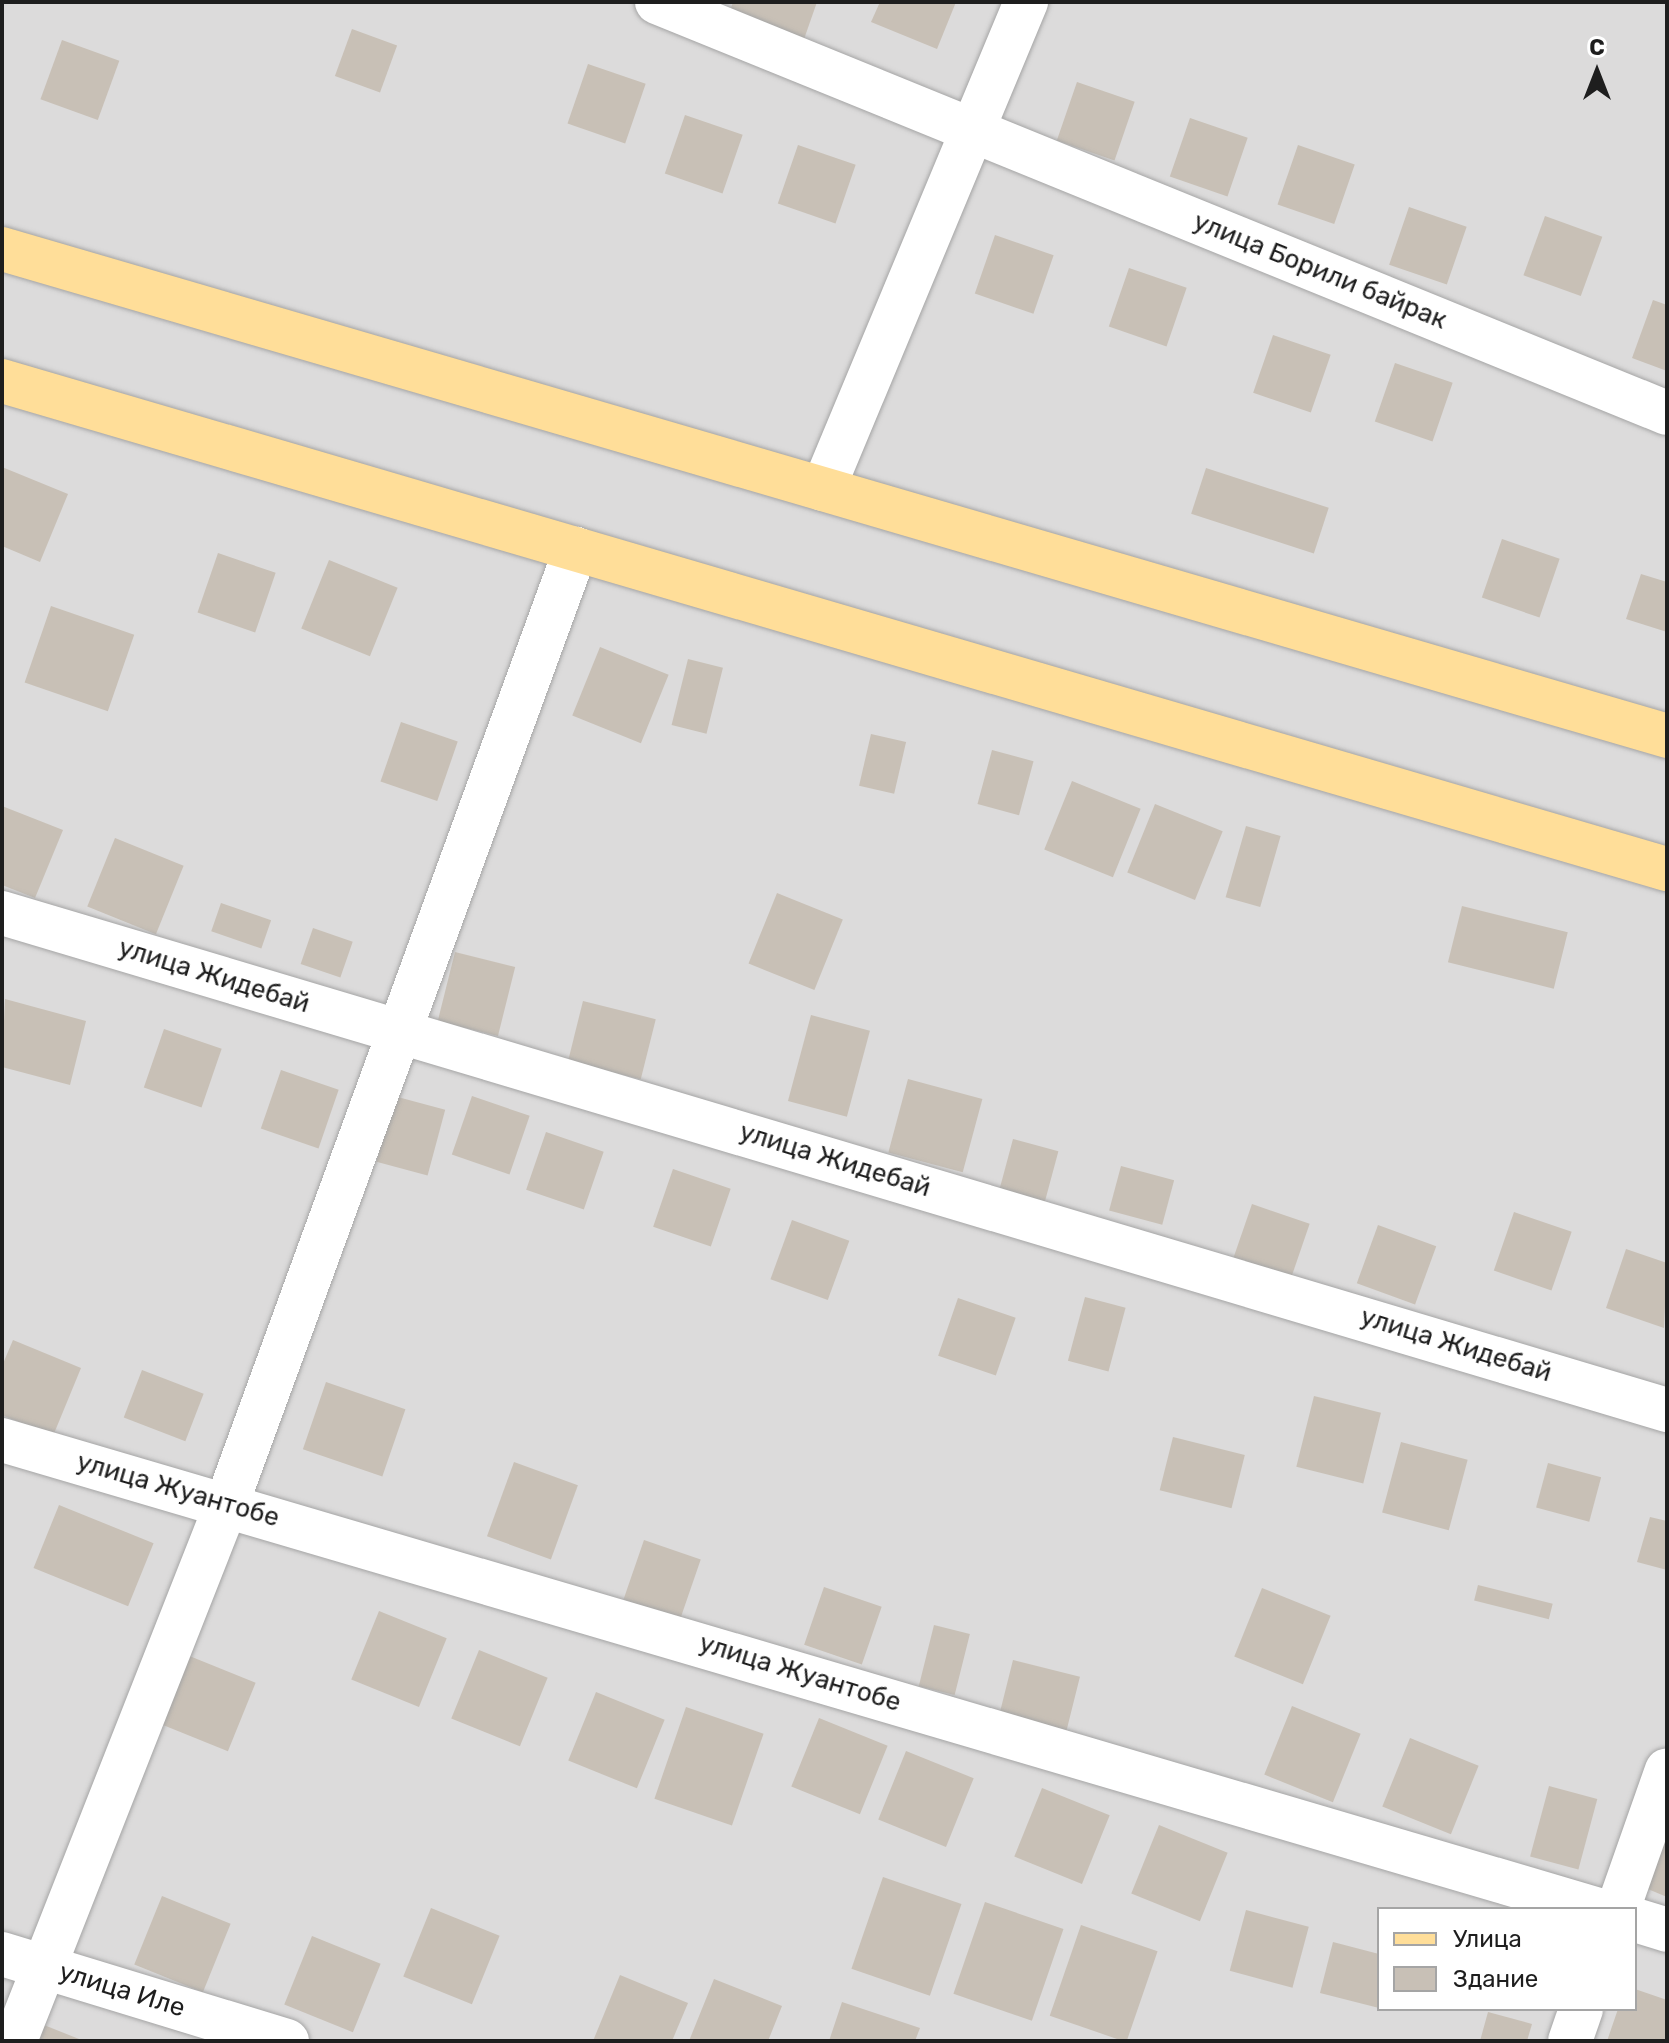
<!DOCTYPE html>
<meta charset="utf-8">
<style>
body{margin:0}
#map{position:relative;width:1669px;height:2043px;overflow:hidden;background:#f0ede3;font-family:Rubik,sans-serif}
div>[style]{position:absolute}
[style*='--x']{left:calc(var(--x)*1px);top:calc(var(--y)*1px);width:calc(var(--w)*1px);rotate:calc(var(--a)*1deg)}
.residential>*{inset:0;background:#dcdbdb}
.building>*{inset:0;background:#c8c0b6;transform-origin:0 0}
.roads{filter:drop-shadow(0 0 2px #a5a5a5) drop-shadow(0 0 2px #a5a5a5)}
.street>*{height:44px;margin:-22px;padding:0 22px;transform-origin:22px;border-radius:22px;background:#fff}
.primary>*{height:44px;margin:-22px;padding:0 22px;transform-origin:22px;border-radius:22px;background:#ffde99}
span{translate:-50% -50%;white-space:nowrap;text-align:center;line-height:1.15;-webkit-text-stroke:6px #fff;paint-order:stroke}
.street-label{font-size:26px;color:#1e1e1e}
.frame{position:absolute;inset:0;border:4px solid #1e1e1e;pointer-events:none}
.legend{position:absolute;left:1377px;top:1907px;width:260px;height:104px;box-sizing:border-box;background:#fff;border:2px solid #a5a5a5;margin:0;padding:10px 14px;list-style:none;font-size:24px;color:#1e1e1e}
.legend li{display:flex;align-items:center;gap:16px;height:40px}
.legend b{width:40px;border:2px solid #a5a5a5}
.north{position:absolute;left:1557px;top:32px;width:80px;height:80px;-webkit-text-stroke:6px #fff;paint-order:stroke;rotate:0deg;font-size:22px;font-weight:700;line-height:32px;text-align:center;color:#1e1e1e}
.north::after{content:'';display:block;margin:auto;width:28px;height:36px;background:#1e1e1e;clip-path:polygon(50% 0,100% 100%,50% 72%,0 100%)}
</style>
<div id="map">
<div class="residential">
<i style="clip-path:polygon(evenodd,2px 2px,1667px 2px,1667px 2041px,2px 2041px,2px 2px,1379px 1909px,1635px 1909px,1635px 2009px,1379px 2009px,1379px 1909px)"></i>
</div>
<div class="building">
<i style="clip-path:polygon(733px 2px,817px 2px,803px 42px,728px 17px)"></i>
<i style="clip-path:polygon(880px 2px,956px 2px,937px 49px,871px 22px)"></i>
<i style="left:352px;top:29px;width:48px;height:50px;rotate:20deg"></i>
<i style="left:62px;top:40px;width:61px;height:63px;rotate:20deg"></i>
<i style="left:588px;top:64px;width:61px;height:63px;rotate:19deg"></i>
<i style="left:1077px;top:82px;width:61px;height:62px;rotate:19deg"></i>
<i style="left:685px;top:115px;width:61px;height:62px;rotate:19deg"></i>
<i style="left:1190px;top:118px;width:61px;height:62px;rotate:19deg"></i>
<i style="left:798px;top:145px;width:61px;height:62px;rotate:19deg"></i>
<i style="left:1298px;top:145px;width:60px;height:63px;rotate:19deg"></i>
<i style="left:1409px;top:207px;width:61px;height:61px;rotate:19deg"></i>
<i style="left:1545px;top:216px;width:61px;height:63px;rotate:20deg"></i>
<i style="left:995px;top:235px;width:62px;height:62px;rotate:19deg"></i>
<i style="left:1129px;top:268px;width:61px;height:62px;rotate:19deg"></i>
<i style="clip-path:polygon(1653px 300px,1667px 305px,1667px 371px,1632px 358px)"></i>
<i style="left:1273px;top:335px;width:61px;height:61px;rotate:19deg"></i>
<i style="left:1395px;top:363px;width:61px;height:62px;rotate:19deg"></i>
<i style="clip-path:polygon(2px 467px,68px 494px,40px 562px,2px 546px)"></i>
<i style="left:1206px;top:468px;width:129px;height:48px;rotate:18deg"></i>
<i style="left:1502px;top:539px;width:61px;height:62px;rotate:19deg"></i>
<i style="left:218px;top:553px;width:61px;height:63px;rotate:19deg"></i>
<i style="left:329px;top:560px;width:74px;height:74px;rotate:22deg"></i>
<i style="clip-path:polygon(1641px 574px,1667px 582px,1667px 632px,1626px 619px)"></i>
<i style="left:51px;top:606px;width:88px;height:81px;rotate:19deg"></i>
<i style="left:600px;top:647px;width:74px;height:74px;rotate:22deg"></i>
<i style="left:688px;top:659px;width:36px;height:68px;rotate:14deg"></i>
<i style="left:401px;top:722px;width:60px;height:63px;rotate:19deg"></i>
<i style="left:871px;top:734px;width:36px;height:53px;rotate:13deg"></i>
<i style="left:992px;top:750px;width:43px;height:56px;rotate:15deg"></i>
<i style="left:1072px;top:781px;width:74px;height:74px;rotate:22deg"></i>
<i style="left:1155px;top:804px;width:73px;height:74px;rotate:22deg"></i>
<i style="clip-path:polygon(2px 806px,63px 830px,35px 898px,2px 885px)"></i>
<i style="left:1246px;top:826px;width:36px;height:74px;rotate:16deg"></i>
<i style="left:115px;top:838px;width:74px;height:74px;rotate:22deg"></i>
<i style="left:777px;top:893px;width:71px;height:76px;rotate:22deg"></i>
<i style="left:221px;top:903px;width:53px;height:30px;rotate:19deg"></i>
<i style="left:1462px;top:906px;width:109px;height:58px;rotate:14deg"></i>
<i style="left:313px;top:928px;width:42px;height:38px;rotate:19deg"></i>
<i style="left:455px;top:952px;width:62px;height:71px;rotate:14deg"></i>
<i style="clip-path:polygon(5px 999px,86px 1021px,70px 1085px,2px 1067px)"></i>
<i style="left:583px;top:1001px;width:75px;height:62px;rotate:14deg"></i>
<i style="left:811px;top:1015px;width:61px;height:89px;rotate:15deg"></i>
<i style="left:164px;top:1029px;width:61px;height:62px;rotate:19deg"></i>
<i style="left:281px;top:1070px;width:61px;height:62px;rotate:19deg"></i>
<i style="left:908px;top:1079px;width:77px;height:76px;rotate:15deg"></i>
<i style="left:394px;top:1096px;width:53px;height:68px;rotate:15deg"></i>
<i style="left:472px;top:1096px;width:61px;height:62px;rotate:19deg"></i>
<i style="left:546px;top:1132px;width:61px;height:61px;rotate:19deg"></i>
<i style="left:1013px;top:1139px;width:47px;height:60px;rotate:15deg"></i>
<i style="left:1121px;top:1166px;width:55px;height:46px;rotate:15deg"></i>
<i style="left:673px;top:1169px;width:61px;height:61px;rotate:19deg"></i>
<i style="left:1252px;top:1204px;width:61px;height:63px;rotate:19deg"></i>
<i style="left:1514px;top:1212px;width:61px;height:62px;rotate:19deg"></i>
<i style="left:792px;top:1220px;width:61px;height:63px;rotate:20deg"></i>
<i style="left:1378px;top:1225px;width:62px;height:62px;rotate:20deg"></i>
<i style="clip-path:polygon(1626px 1249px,1667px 1263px,1664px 1328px,1606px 1308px)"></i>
<i style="left:1085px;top:1297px;width:42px;height:66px;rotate:15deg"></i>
<i style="left:958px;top:1298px;width:61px;height:61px;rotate:19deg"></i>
<i style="clip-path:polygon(13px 1340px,81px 1368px,53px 1436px,2px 1415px,2px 1366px)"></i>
<i style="left:142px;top:1370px;width:66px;height:51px;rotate:21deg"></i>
<i style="left:326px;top:1382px;width:84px;height:71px;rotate:19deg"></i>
<i style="left:1314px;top:1396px;width:69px;height:73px;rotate:14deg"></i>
<i style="left:1173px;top:1437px;width:74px;height:55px;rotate:14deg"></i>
<i style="left:1401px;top:1442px;width:69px;height:73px;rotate:15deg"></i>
<i style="left:514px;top:1462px;width:68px;height:79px;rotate:20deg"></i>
<i style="left:1548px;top:1463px;width:55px;height:46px;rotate:15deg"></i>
<i style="left:59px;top:1505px;width:102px;height:68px;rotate:22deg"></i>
<i style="clip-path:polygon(1650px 1517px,1667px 1521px,1667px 1570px,1637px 1562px)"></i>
<i style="left:644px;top:1540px;width:60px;height:63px;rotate:19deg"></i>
<i style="left:1478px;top:1585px;width:77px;height:16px;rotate:14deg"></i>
<i style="left:824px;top:1587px;width:61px;height:61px;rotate:19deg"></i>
<i style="left:1262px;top:1588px;width:74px;height:74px;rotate:22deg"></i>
<i style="left:379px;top:1611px;width:73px;height:74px;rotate:22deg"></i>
<i style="left:934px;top:1625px;width:37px;height:63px;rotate:14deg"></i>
<i style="left:479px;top:1650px;width:74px;height:74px;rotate:22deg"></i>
<i style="left:187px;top:1655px;width:74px;height:74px;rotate:22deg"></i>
<i style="left:1013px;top:1660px;width:69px;height:55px;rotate:14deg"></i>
<i style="left:596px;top:1692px;width:74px;height:74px;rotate:22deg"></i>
<i style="left:1292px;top:1706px;width:74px;height:74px;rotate:22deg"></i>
<i style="left:686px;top:1707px;width:82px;height:97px;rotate:19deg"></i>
<i style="left:819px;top:1718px;width:74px;height:74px;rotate:22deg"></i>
<i style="left:1410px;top:1738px;width:74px;height:74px;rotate:22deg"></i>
<i style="left:906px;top:1751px;width:73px;height:74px;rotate:22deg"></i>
<i style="left:1549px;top:1786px;width:50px;height:73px;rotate:15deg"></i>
<i style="left:1042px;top:1788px;width:73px;height:74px;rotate:22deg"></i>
<i style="clip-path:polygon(1667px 1817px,1667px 1897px,1631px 1882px)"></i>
<i style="left:1159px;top:1825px;width:74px;height:74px;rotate:22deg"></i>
<i style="left:883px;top:1877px;width:83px;height:97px;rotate:19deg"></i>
<i style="left:162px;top:1896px;width:74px;height:74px;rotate:22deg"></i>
<i style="left:985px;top:1902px;width:83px;height:97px;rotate:19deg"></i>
<i style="left:431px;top:1908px;width:74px;height:74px;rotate:22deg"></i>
<i style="left:1246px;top:1910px;width:65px;height:63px;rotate:15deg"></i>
<i style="left:1081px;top:1925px;width:81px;height:96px;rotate:19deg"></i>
<i style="left:312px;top:1936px;width:74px;height:74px;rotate:22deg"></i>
<i style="clip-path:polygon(1333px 1942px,1379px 1954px,1379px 2008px,1320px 1993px)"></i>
<i style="clip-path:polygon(620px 1975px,688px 2003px,672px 2041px,593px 2041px)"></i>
<i style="clip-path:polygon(714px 1979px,782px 2006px,768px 2041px,689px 2041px)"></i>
<i style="clip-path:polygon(1635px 1989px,1667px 2000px,1667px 2041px,1607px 2041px,1618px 2009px,1635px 2009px)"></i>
<i style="clip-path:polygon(842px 2002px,920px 2028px,915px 2041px,829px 2041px)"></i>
<i style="clip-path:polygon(1488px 2012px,1532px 2024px,1527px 2041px,1480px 2041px)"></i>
<i style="clip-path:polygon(39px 2023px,84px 2041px,31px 2041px)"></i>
</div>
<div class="roads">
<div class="street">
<i style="--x:657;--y:2;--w:1090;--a:22.14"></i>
<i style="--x:823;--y:489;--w:528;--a:-67.37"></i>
<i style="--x:2;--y:913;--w:1738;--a:16.62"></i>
<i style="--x:2;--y:1440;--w:1662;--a:16.4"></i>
<i style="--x:1618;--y:1909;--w:147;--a:-70.6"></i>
<i style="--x:1635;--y:1920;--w:34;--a:17"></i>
<i style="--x:2;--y:1954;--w:298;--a:17"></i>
<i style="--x:15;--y:2041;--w:578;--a:-68.49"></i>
<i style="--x:227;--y:1503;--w:1016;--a:-69.91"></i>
<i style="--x:1570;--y:2041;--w:34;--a:-71"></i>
</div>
<div class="primary">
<i style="--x:2;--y:249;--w:1735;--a:16.3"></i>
<i style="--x:2;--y:381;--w:1735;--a:16.34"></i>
</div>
</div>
<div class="street-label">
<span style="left:1320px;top:271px;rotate:22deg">улица Борили байрак</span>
<span style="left:214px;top:976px;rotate:17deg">улица Жидебай</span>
<span style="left:835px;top:1160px;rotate:17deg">улица Жидебай</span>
<span style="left:1456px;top:1345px;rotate:17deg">улица Жидебай</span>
<span style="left:178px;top:1490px;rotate:16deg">улица Жуантобе</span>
<span style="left:800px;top:1673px;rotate:17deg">улица Жуантобе</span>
<span style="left:122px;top:1990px;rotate:17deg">улица Иле</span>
</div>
<div class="frame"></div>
<ul class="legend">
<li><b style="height:10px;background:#ffde99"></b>Улица</li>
<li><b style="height:22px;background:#c8c0b6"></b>Здание</li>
</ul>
<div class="north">С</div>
</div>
